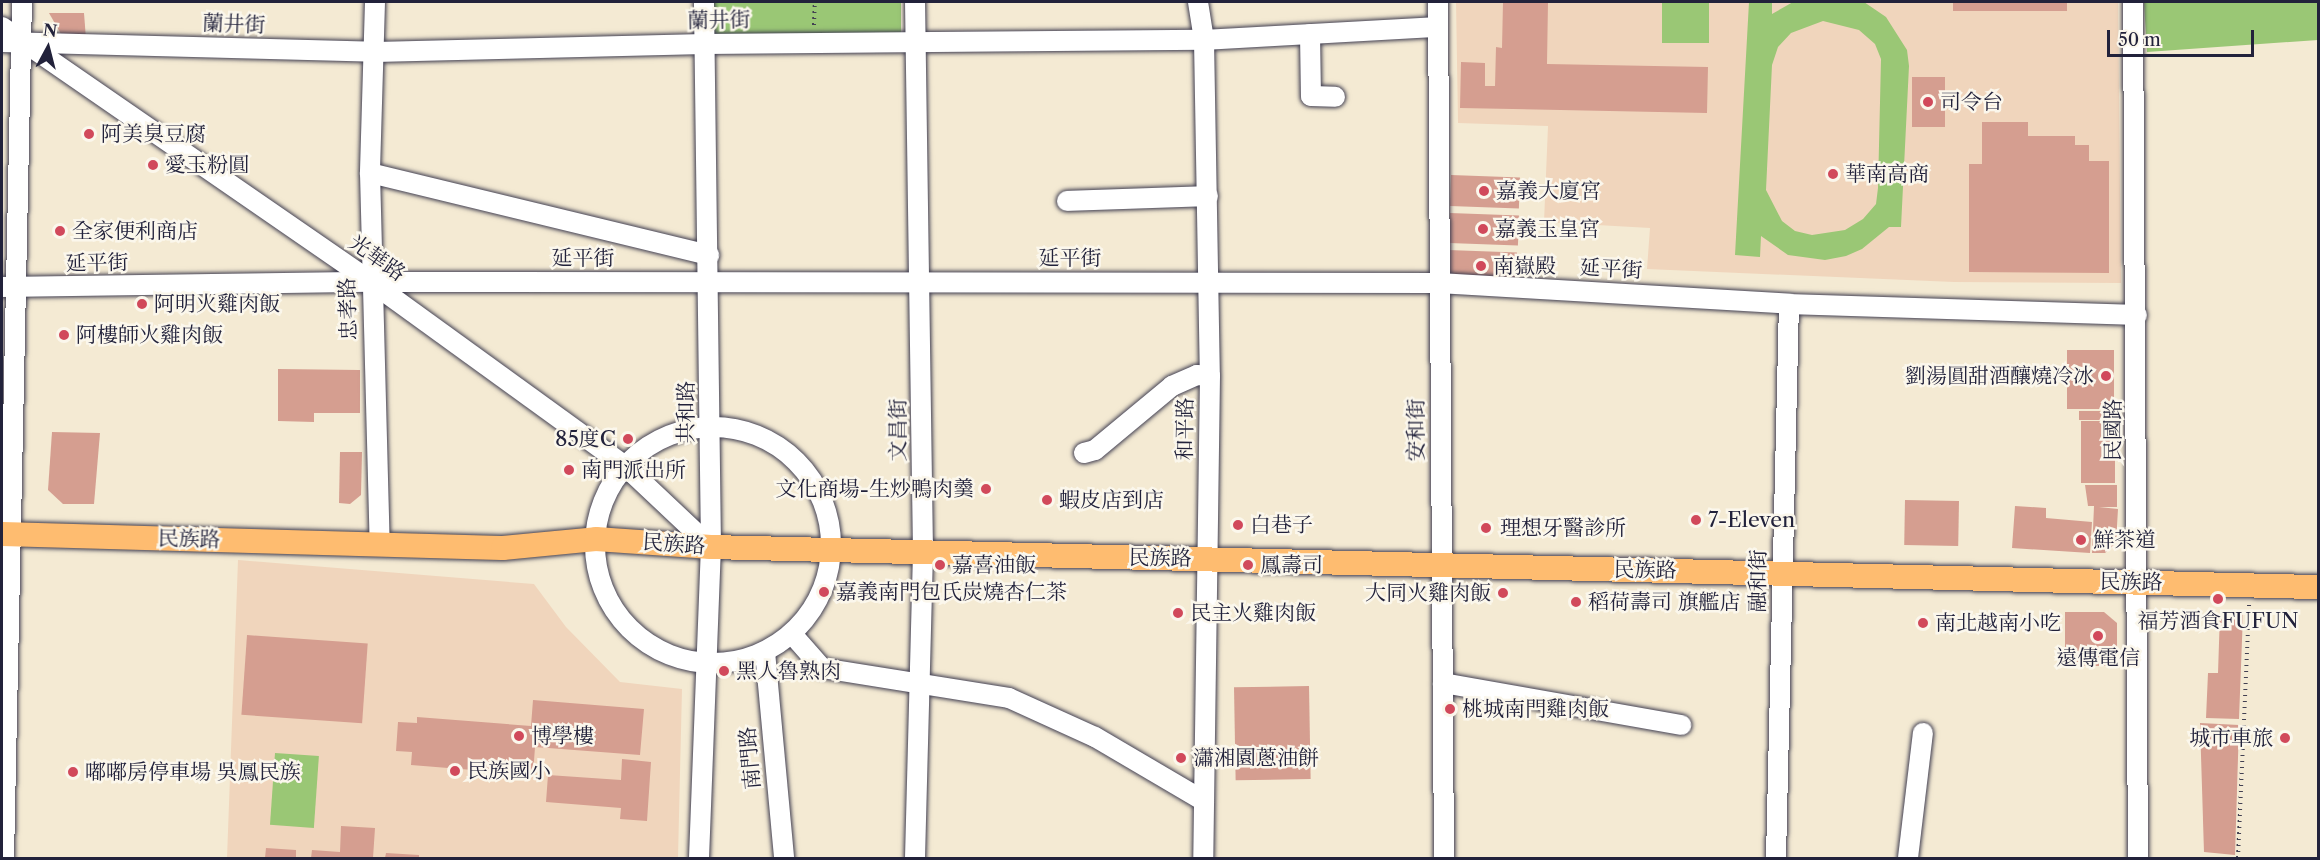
<!DOCTYPE html>
<meta charset="utf-8">
<style>
body{margin:0}
#map{position:relative;width:2320px;height:860px;overflow:hidden;background:#f4ead3;font-family:"Libre Caslon Text","Noto Serif TC",serif}
div>[style]{position:absolute}
[style*='--x']{left:calc(var(--x)*1px);top:calc(var(--y)*1px);width:calc(var(--w)*1px);rotate:calc(var(--a)*1deg)}
.built>*{inset:0;background:#f0d5bc}
.green>*{inset:0;background:#9ac775;transform-origin:0 0}
.building>*{inset:0;background:#d59e90;transform-origin:0 0}
.path>*{height:4px;margin-top:-2px;transform-origin:0;background:repeating-linear-gradient(90deg,#424052 0 1.5px,transparent 0 6px)}
.roads{filter:drop-shadow(0 0 2px #424052) drop-shadow(0 0 2px #424052)}
.minor>*{height:20px;margin:-10px;padding:0 10px;transform-origin:10px;border-radius:10px;background:#fff}
.minor>.ring{margin:-10px;padding:0;box-sizing:content-box;background:none;border:20px solid #fff;border-radius:50%}
.major>*{height:24px;margin:-12px;padding:0 12px;transform-origin:12px;border-radius:12px;background:#febc70}
.dots>*{width:16px;height:16px;translate:-50% -50%;box-sizing:border-box;border:3px solid #fbf7ec;border-radius:50%}
span{translate:-50% -50%;white-space:nowrap;text-align:center;line-height:1.15;-webkit-text-stroke:5px #fbf7ec;paint-order:stroke}
.street-label{font-size:21px;color:#22223b}
.poi-label{font-size:21px;color:#22223b}
.left{translate:0 -50%;text-align:left}
.right{translate:-100% -50%;text-align:right}
.frame{position:absolute;inset:0;border:3px solid #22223b;pointer-events:none}
.north{position:absolute;left:18px;top:18px;width:60px;height:60px;-webkit-text-stroke:4px #fbf7ec;paint-order:stroke;rotate:7deg;font-size:16px;font-weight:700;line-height:24px;text-align:center;color:#22223b}
.north::after{content:'';display:block;margin:auto;width:21px;height:27px;background:#22223b;clip-path:polygon(50% 0,100% 100%,50% 72%,0 100%)}
.scale{position:absolute;left:2107px;top:30px;width:147px;height:27px;box-sizing:border-box;border:3px solid #22223b;border-top:0;padding-left:8px;font-size:18px;line-height:21px;white-space:nowrap;color:#22223b;-webkit-text-stroke:4px #fbf7ec;paint-order:stroke}
</style>
<div id="map">
<div class="built">
<i style="clip-path:polygon(1456px 2px,2118px 2px,2121px 283px,1954px 282px,1647px 269px,1650px 228px,1544px 222px,1548px 126px,1458px 123px)"></i>
<i style="clip-path:polygon(238px 560px,534px 584px,566px 627px,620px 682px,682px 689px,678px 858px,227px 858px)"></i>
</div>
<div class="green">
<i style="left:713px;top:2px;width:188px;height:35px"></i>
<i style="left:1662px;top:2px;width:47px;height:41px"></i>
<i style="clip-path:polygon(evenodd,1749px 2px,1772px 2px,1772px 14px,1793px 2px,1864px 2px,1886px 17px,1907px 50px,1909px 66px,1901px 227px,1889px 227px,1862px 249px,1846px 256px,1825px 260px,1788px 255px,1761px 236px,1760px 257px,1735px 255px,1749px 2px,1823px 21px,1859px 30px,1875px 44px,1881px 59px,1878px 188px,1876px 204px,1863px 219px,1845px 230px,1812px 235px,1795px 231px,1782px 221px,1766px 190px,1772px 65px,1778px 47px,1791px 33px,1823px 21px)"></i>
<i style="clip-path:polygon(2144px 2px,2318px 2px,2318px 40px,2147px 52px)"></i>
<i style="left:275px;top:753px;width:44px;height:72px;rotate:4deg"></i>
</div>
<div class="building">
<i style="clip-path:polygon(1503px 2px,1548px 2px,1547px 64px,1708px 67px,1707px 113px,1460px 108px,1461px 62px,1485px 63px,1485px 86px,1495px 86px,1496px 47px,1502px 48px)"></i>
<i style="left:1953px;top:2px;width:114px;height:9px"></i>
<i style="clip-path:polygon(49px 13px,84px 13px,86px 39px,61px 34px)"></i>
<i style="left:1912px;top:77px;width:33px;height:50px"></i>
<i style="clip-path:polygon(1982px 122px,2028px 122px,2028px 136px,2075px 136px,2075px 145px,2089px 145px,2089px 161px,2109px 161px,2109px 273px,1969px 272px,1969px 164px,1982px 164px)"></i>
<i style="left:1451px;top:175px;width:69px;height:31px;rotate:2deg"></i>
<i style="left:1450px;top:213px;width:69px;height:30px;rotate:2deg"></i>
<i style="left:1448px;top:250px;width:69px;height:30px;rotate:2deg"></i>
<i style="left:2067px;top:350px;width:47px;height:59px"></i>
<i style="clip-path:polygon(278px 369px,360px 370px,360px 413px,314px 413px,314px 422px,278px 421px)"></i>
<i style="left:2079px;top:411px;width:36px;height:9px"></i>
<i style="left:2081px;top:421px;width:34px;height:62px"></i>
<i style="clip-path:polygon(52px 432px,100px 433px,94px 504px,63px 504px,48px 490px)"></i>
<i style="clip-path:polygon(340px 452px,362px 452px,361px 495px,350px 504px,339px 503px)"></i>
<i style="clip-path:polygon(2085px 485px,2117px 485px,2117px 507px,2099px 507px,2118px 509px,2116px 543px,2105px 553px,2092px 553px,2094px 506px,2088px 506px)"></i>
<i style="left:1905px;top:500px;width:54px;height:45px;rotate:1deg"></i>
<i style="clip-path:polygon(2015px 506px,2046px 508px,2046px 518px,2092px 522px,2090px 553px,2012px 548px)"></i>
<i style="clip-path:polygon(2065px 612px,2104px 612px,2117px 623px,2117px 666px,2065px 666px)"></i>
<i style="clip-path:polygon(2220px 613px,2243px 614px,2239px 719px,2206px 718px,2208px 673px,2218px 673px)"></i>
<i style="left:247px;top:635px;width:121px;height:80px;rotate:4deg"></i>
<i style="left:1309px;top:686px;width:93px;height:75px;rotate:89deg"></i>
<i style="clip-path:polygon(533px 700px,644px 709px,640px 755px,535px 747px,533px 775px,411px 765px,412px 752px,396px 751px,398px 722px,417px 723px,417px 717px,531px 726px)"></i>
<i style="clip-path:polygon(2200px 723px,2239px 725px,2235px 855px,2204px 852px)"></i>
<i style="clip-path:polygon(622px 759px,651px 762px,647px 821px,620px 819px,621px 808px,546px 802px,548px 775px,621px 780px)"></i>
<i style="clip-path:polygon(341px 826px,375px 828px,373px 858px,311px 858px,312px 850px,340px 852px)"></i>
<i style="clip-path:polygon(266px 848px,296px 850px,296px 858px,265px 858px)"></i>
<i style="clip-path:polygon(386px 853px,419px 855px,419px 858px,385px 858px)"></i>
</div>
<div class="path">
<i style="--x:814;--y:25;--w:23;--a:-88"></i>
<i style="--x:2238;--y:858;--w:254;--a:-87.5"></i>
</div>
<div class="roads">
<div class="minor">
<i style="--x:375;--y:2;--w:171;--a:91.7"></i>
<i style="--x:370;--y:173;--w:370;--a:88.5"></i>
<i style="--x:1198;--y:2;--w:38;--a:81"></i>
<i style="--x:1204;--y:40;--w:336;--a:89"></i>
<i style="--x:1210;--y:376;--w:482;--a:90.8"></i>
<i style="--x:1438;--y:2;--w:856;--a:89.6"></i>
<i style="--x:2133;--y:2;--w:856;--a:89.67"></i>
<i style="--x:2;--y:27;--w:449;--a:34.6"></i>
<i style="--x:371;--y:282;--w:312;--a:35.9"></i>
<i style="--x:624;--y:465;--w:120;--a:43.3"></i>
<i style="--x:1310;--y:34;--w:62;--a:89.1"></i>
<i style="--x:1311;--y:96;--w:24;--a:2"></i>
<i style="--x:2;--y:42;--w:373;--a:1.5"></i>
<i style="--x:375;--y:52;--w:330;--a:-1.4"></i>
<i style="--x:705;--y:44;--w:499;--a:-0.5"></i>
<i style="--x:1204;--y:40;--w:234;--a:-3.2"></i>
<i style="--x:370;--y:173;--w:349;--a:13.6"></i>
<i style="--x:1067;--y:201;--w:141;--a:-2"></i>
<i style="--x:2;--y:287;--w:369;--a:-0.8"></i>
<i style="--x:371;--y:282;--w:1069;--a:0.05"></i>
<i style="--x:1440;--y:283;--w:350;--a:3.4"></i>
<i style="--x:1789;--y:304;--w:348;--a:1.8"></i>
<i class="ring" style="left:595px;top:427px;width:216px;height:216px"></i>
<i style="--x:1084;--y:453;--w:11;--a:-15"></i>
<i style="--x:1095;--y:450;--w:100;--a:-39.7"></i>
<i style="--x:1172;--y:386;--w:27;--a:-24"></i>
<i style="--x:1197;--y:375;--w:13;--a:4"></i>
<i style="--x:792;--y:634;--w:45;--a:48.6"></i>
<i style="--x:822;--y:668;--w:189;--a:9.1"></i>
<i style="--x:1009;--y:698;--w:94;--a:24.4"></i>
<i style="--x:1095;--y:737;--w:126;--a:30.4"></i>
<i style="--x:765;--y:652;--w:207;--a:84.7"></i>
<i style="--x:1443;--y:683;--w:242;--a:10"></i>
<i style="--x:4;--y:858;--w:856;--a:-88.8"></i>
<i style="--x:699;--y:858;--w:311;--a:-87.8"></i>
<i style="--x:711;--y:547;--w:545;--a:-90.74"></i>
<i style="--x:915;--y:858;--w:306;--a:-88.5"></i>
<i style="--x:923;--y:552;--w:550;--a:-90.83"></i>
<i style="--x:1776;--y:858;--w:554;--a:-88.66"></i>
<i style="--x:1908;--y:858;--w:126;--a:-83.2"></i>
</div>
<div class="major">
<i style="--x:2;--y:534;--w:501;--a:1.6"></i>
<i style="--x:503;--y:548;--w:93;--a:-5.5"></i>
<i style="--x:596;--y:539;--w:115;--a:4"></i>
<i style="--x:711;--y:547;--w:1607;--a:1.43"></i>
</div>
</div>
<div class="dots">
<i style="left:1928px;top:102px;background:#d1495b"></i>
<i style="left:89px;top:134px;background:#d1495b"></i>
<i style="left:153px;top:165px;background:#d1495b"></i>
<i style="left:1833px;top:174px;background:#d1495b"></i>
<i style="left:1484px;top:191px;background:#d1495b"></i>
<i style="left:1483px;top:229px;background:#d1495b"></i>
<i style="left:60px;top:231px;background:#d1495b"></i>
<i style="left:1481px;top:266px;background:#d1495b"></i>
<i style="left:142px;top:304px;background:#d1495b"></i>
<i style="left:64px;top:335px;background:#d1495b"></i>
<i style="left:2106px;top:376px;background:#d1495b"></i>
<i style="left:628px;top:439px;background:#d1495b"></i>
<i style="left:569px;top:470px;background:#d1495b"></i>
<i style="left:986px;top:489px;background:#d1495b"></i>
<i style="left:1047px;top:500px;background:#d1495b"></i>
<i style="left:1696px;top:520px;background:#d1495b"></i>
<i style="left:1238px;top:525px;background:#d1495b"></i>
<i style="left:1486px;top:528px;background:#d1495b"></i>
<i style="left:2081px;top:540px;background:#d1495b"></i>
<i style="left:940px;top:565px;background:#d1495b"></i>
<i style="left:1248px;top:565px;background:#d1495b"></i>
<i style="left:824px;top:592px;background:#d1495b"></i>
<i style="left:1503px;top:593px;background:#d1495b"></i>
<i style="left:2218px;top:599px;background:#d1495b"></i>
<i style="left:1576px;top:602px;background:#d1495b"></i>
<i style="left:1178px;top:613px;background:#d1495b"></i>
<i style="left:1923px;top:623px;background:#d1495b"></i>
<i style="left:2098px;top:636px;background:#d1495b"></i>
<i style="left:724px;top:671px;background:#d1495b"></i>
<i style="left:1450px;top:709px;background:#d1495b"></i>
<i style="left:519px;top:736px;background:#d1495b"></i>
<i style="left:2285px;top:738px;background:#d1495b"></i>
<i style="left:1181px;top:758px;background:#d1495b"></i>
<i style="left:455px;top:771px;background:#d1495b"></i>
<i style="left:73px;top:772px;background:#d1495b"></i>
</div>
<div class="street-label">
<span style="left:719px;top:20px;rotate:-1deg">蘭井街</span>
<span style="left:234px;top:24px;rotate:2deg">蘭井街</span>
<span style="left:377px;top:258px;rotate:35deg">光華路</span>
<span style="left:583px;top:258px">延平街</span>
<span style="left:1070px;top:258px">延平街</span>
<span style="left:97px;top:263px;rotate:-1deg">延平街</span>
<span style="left:1611px;top:269px;rotate:3deg">延平街</span>
<span style="left:348px;top:309px;rotate:-92deg">忠孝路</span>
<span style="left:686px;top:412px;rotate:-90deg">共和路</span>
<span style="left:1185px;top:429px;rotate:-89deg">和平路</span>
<span style="left:898px;top:430px;rotate:-90deg">文昌街</span>
<span style="left:1416px;top:430px;rotate:-90deg">安和街</span>
<span style="left:2113px;top:430px;rotate:-90deg">民國路</span>
<span style="left:189px;top:539px;rotate:1deg">民族路</span>
<span style="left:674px;top:544px;rotate:4deg">民族路</span>
<span style="left:1160px;top:558px;rotate:1deg">民族路</span>
<span style="left:1645px;top:570px;rotate:1deg">民族路</span>
<span style="left:1758px;top:581px;rotate:-89deg">融和街</span>
<span style="left:2131px;top:582px;rotate:1deg">民族路</span>
<span style="left:750px;top:758px;rotate:-95deg">南門路</span>
</div>
<div class="poi-label">
<span class="left" style="left:1940px;top:102px">司令台</span>
<span class="left" style="left:101px;top:134px">阿美臭豆腐</span>
<span class="left" style="left:165px;top:165px">愛玉粉圓</span>
<span class="left" style="left:1845px;top:174px">華南高商</span>
<span class="left" style="left:1496px;top:191px">嘉義大廈宮</span>
<span class="left" style="left:1495px;top:229px">嘉義玉皇宮</span>
<span class="left" style="left:72px;top:231px">全家便利商店</span>
<span class="left" style="left:1493px;top:266px">南嶽殿</span>
<span class="left" style="left:154px;top:304px">阿明火雞肉飯</span>
<span class="left" style="left:76px;top:335px">阿樓師火雞肉飯</span>
<span class="right" style="left:2094px;top:376px">劉湯圓甜酒釀燒冷冰</span>
<span class="right" style="left:616px;top:439px">85度C</span>
<span class="left" style="left:581px;top:470px">南門派出所</span>
<span class="right" style="left:974px;top:489px">文化商場-生炒鴨肉羹</span>
<span class="left" style="left:1059px;top:500px">蝦皮店到店</span>
<span class="left" style="left:1708px;top:520px">7-Eleven</span>
<span class="left" style="left:1250px;top:525px">白巷子</span>
<span class="left" style="left:1500px;top:528px">理想牙醫診所</span>
<span class="left" style="left:2093px;top:540px">鮮茶道</span>
<span class="left" style="left:952px;top:565px">嘉喜油飯</span>
<span class="left" style="left:1260px;top:565px">鳳壽司</span>
<span class="left" style="left:836px;top:592px">嘉義南門包氏炭燒杏仁茶</span>
<span class="right" style="left:1491px;top:593px">大同火雞肉飯</span>
<span class="left" style="left:1588px;top:602px">稻荷壽司 旗艦店</span>
<span class="left" style="left:1190px;top:613px">民主火雞肉飯</span>
<span style="left:2218px;top:621px">福芳酒食FUFUN</span>
<span class="left" style="left:1935px;top:623px">南北越南小吃</span>
<span style="left:2098px;top:658px">遠傳電信</span>
<span class="left" style="left:736px;top:671px">黑人魯熟肉</span>
<span class="left" style="left:1462px;top:709px">桃城南門雞肉飯</span>
<span class="left" style="left:531px;top:736px">博學樓</span>
<span class="right" style="left:2273px;top:738px">城市車旅</span>
<span class="left" style="left:1193px;top:758px">瀟湘園蔥油餅</span>
<span class="left" style="left:467px;top:771px">民族國小</span>
<span class="left" style="left:85px;top:772px">嘟嘟房停車場 吳鳳民族</span>
</div>
<div class="frame"></div>
<div class="north">N</div>
<div class="scale">50 m</div>
</div>
